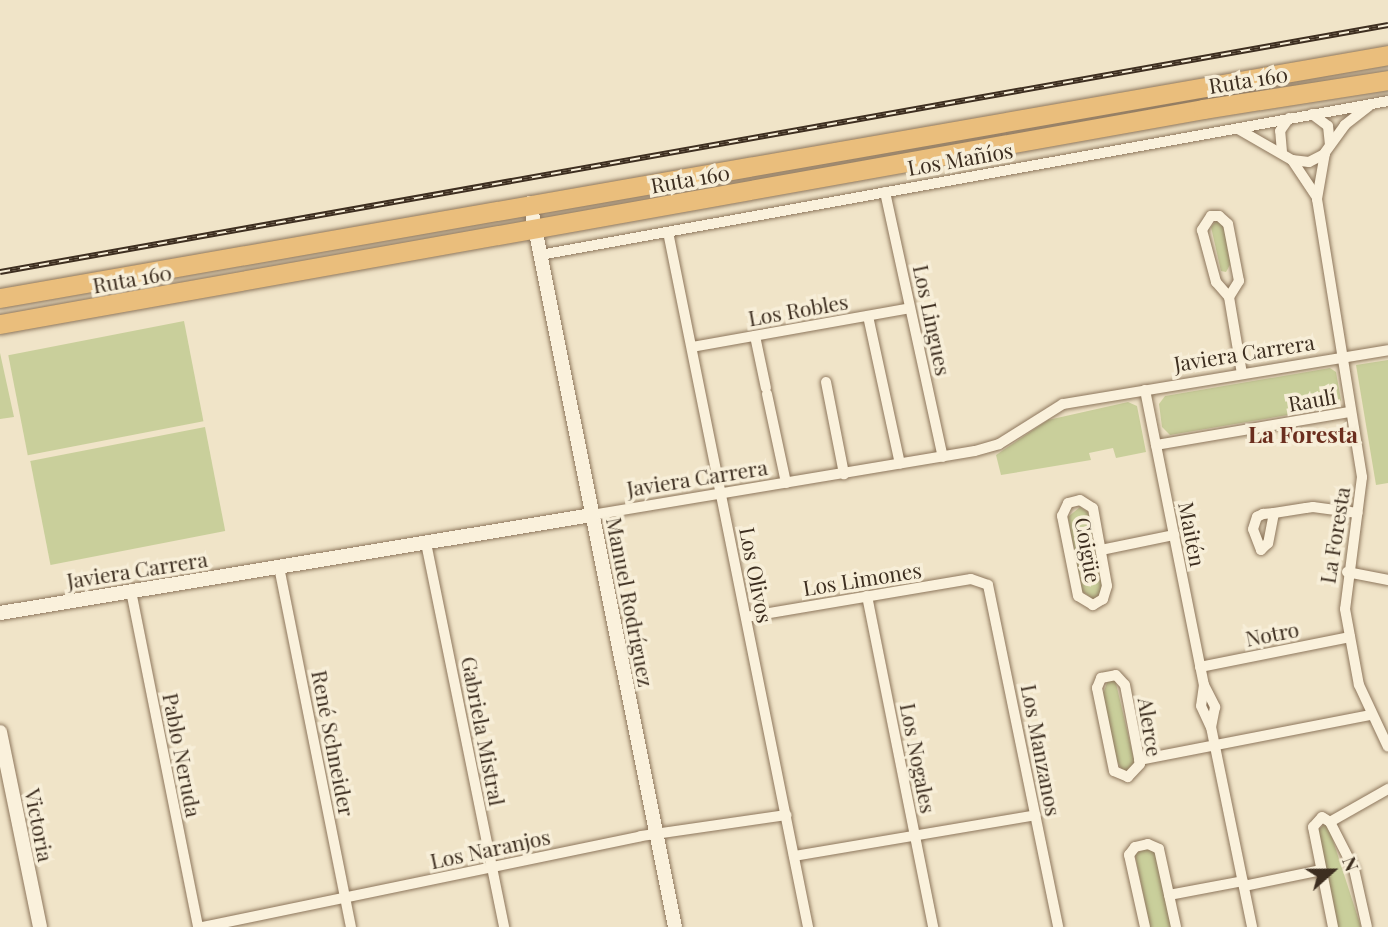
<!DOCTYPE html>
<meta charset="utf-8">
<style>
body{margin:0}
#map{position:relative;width:1388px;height:927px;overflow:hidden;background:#f0e4c8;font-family:"Playfair Display",serif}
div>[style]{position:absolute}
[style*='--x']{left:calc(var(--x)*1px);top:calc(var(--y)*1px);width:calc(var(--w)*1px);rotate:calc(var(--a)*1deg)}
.green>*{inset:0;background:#c9cf9b;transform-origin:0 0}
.roads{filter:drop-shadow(0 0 2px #8d765c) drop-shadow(0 0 2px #8d765c)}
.minor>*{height:10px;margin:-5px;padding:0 5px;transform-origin:5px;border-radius:5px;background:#faf1dc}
.tertiary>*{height:14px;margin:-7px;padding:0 7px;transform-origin:7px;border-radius:7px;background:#faf1dc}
.trunk>*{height:19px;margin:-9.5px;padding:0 9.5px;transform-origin:9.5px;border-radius:9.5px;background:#eabe7c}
.rail>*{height:6px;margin-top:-3px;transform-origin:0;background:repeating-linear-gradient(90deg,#f7eed8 0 10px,#3d2e20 0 20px);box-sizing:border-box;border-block:2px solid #3d2e20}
span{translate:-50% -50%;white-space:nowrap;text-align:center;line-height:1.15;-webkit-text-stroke:7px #f7eed8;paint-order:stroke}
.street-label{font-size:21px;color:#3d2e20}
.neighbourhood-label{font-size:23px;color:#6b2e1e;font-weight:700}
.north{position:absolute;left:1297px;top:836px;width:70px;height:70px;-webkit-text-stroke:5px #f7eed8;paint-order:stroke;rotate:69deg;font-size:19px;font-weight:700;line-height:28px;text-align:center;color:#3d2e20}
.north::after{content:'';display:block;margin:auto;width:24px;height:32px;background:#3d2e20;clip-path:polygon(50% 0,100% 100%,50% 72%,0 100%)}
</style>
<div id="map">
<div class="green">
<i style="clip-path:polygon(1217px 220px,1223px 223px,1231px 263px,1226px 272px,1221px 271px,1211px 227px)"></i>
<i style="left:184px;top:321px;width:102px;height:179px;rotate:79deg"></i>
<i style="clip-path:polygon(0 353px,14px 417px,0 419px)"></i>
<i style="clip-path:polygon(1388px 360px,1388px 483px,1376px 485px,1356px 365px)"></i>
<i style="clip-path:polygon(1330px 368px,1336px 372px,1341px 400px,1335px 407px,1170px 435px,1162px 427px,1159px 404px,1165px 396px)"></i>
<i style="clip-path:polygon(1128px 402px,1137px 406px,1146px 452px,1116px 458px,1113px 448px,1089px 453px,1091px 460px,1001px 475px,996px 455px,1048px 420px)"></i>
<i style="left:205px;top:427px;width:106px;height:178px;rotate:79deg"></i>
<i style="clip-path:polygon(1080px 507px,1088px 512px,1101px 581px,1103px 592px,1094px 600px,1082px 591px,1068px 517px)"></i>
<i style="clip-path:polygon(1115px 679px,1136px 768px,1124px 773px,1115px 758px,1103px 694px,1108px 680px)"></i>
<i style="clip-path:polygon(1325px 824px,1329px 828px,1361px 927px,1336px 927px,1318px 830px)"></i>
<i style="clip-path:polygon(1151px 846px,1154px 849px,1173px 927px,1150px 927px,1135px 854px)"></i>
</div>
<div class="roads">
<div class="minor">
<i style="--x:1369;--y:106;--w:31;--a:142"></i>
<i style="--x:1345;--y:125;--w:34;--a:126"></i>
<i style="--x:1325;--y:153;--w:47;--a:99.9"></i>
<i style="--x:1317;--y:199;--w:282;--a:80.8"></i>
<i style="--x:1362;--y:477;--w:133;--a:97.3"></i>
<i style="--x:1345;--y:609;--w:77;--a:79.6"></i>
<i style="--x:1359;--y:685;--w:68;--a:64.9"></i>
<i style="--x:1312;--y:114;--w:20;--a:37"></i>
<i style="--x:1328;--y:126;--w:19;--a:84"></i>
<i style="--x:1238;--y:129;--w:62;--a:29.9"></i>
<i style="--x:1292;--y:160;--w:43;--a:56.3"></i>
<i style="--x:1282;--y:152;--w:21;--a:-95"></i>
<i style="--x:1280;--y:131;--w:16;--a:-55"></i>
<i style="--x:1292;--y:160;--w:17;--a:7"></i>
<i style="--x:1309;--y:162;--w:18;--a:-27"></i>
<i style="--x:885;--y:192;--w:271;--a:77.7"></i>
<i style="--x:668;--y:232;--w:709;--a:78.61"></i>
<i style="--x:540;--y:255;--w:862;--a:-10.29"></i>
<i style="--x:1229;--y:297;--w:19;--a:-58"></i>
<i style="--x:1239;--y:281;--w:58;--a:-100.9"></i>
<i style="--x:1228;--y:224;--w:12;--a:-138"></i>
<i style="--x:1219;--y:216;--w:8;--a:180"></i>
<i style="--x:1211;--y:216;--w:17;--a:123"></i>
<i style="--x:1202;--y:230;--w:54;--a:74.9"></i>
<i style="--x:1216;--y:282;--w:20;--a:49"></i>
<i style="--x:1229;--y:297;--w:78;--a:80.4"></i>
<i style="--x:868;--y:316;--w:151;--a:77.8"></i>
<i style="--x:755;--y:336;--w:53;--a:78.1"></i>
<i style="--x:692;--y:347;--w:221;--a:-10.1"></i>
<i style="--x:826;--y:382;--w:94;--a:78.9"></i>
<i style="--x:1145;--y:390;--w:301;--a:78.7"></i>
<i style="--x:1204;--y:685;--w:21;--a:98"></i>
<i style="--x:1201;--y:706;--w:23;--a:65"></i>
<i style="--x:1211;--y:727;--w:204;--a:78.4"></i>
<i style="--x:767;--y:394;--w:91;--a:77.9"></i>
<i style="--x:1156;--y:445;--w:197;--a:-9.7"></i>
<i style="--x:1080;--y:500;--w:15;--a:32"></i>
<i style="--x:1093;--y:508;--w:79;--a:79.8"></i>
<i style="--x:1107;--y:586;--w:14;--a:107"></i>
<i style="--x:1103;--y:599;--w:12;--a:149"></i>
<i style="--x:1093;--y:605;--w:17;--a:-149"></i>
<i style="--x:1078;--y:596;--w:82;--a:-101.3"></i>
<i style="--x:1062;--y:516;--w:14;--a:-65"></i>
<i style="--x:1068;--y:503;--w:12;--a:-14"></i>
<i style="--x:1274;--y:513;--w:31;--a:101"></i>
<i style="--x:1268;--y:543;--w:10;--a:135"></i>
<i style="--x:1261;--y:550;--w:22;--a:-111"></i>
<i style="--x:1253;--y:529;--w:13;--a:-72"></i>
<i style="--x:1257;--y:517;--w:7;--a:-27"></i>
<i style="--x:1263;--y:514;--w:11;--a:-5"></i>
<i style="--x:1274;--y:513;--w:32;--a:-9"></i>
<i style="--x:1306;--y:508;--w:7;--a:-8"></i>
<i style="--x:1313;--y:507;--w:45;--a:7.6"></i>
<i style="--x:592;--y:515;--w:388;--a:-9.5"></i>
<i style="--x:975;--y:451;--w:25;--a:-16"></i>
<i style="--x:999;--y:444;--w:75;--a:-32"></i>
<i style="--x:1063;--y:404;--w:329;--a:-9.4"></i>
<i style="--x:426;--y:543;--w:392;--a:78.5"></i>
<i style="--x:1101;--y:550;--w:75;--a:-11.6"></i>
<i style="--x:279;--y:567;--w:367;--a:78.7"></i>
<i style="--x:1347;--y:572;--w:42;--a:11"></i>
<i style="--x:131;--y:591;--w:343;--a:78.7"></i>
<i style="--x:867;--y:596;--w:338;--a:78.7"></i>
<i style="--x:746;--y:617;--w:228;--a:-9.6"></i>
<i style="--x:971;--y:579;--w:18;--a:19"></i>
<i style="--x:988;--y:585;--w:349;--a:78.4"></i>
<i style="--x:1200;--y:667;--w:153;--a:-11.3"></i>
<i style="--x:1116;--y:675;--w:13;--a:48"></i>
<i style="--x:1125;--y:685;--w:80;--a:79.2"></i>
<i style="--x:1140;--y:764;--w:18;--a:133"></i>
<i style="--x:1128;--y:777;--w:15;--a:-157"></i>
<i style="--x:1114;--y:771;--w:85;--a:-101.6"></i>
<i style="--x:1097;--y:688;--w:11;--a:-68"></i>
<i style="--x:1101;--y:678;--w:15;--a:-11"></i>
<i style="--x:1204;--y:685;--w:25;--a:63"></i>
<i style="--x:1215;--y:707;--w:20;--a:101"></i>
<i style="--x:1139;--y:760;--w:235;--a:-11"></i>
<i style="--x:1330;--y:822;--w:67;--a:-29.6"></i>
<i style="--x:794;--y:856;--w:245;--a:-9.6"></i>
<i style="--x:1244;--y:886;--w:79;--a:-11.7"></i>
<i style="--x:1169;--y:895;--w:75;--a:-10.7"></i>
<i style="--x:203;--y:927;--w:447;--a:-11.7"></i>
<i style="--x:641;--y:836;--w:147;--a:-8.2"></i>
<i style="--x:1145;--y:927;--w:74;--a:-102.5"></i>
<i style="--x:1129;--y:855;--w:10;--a:-53"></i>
<i style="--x:1135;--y:847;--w:13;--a:-13"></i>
<i style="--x:1148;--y:844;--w:12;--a:24"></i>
<i style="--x:1159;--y:849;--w:80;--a:77.7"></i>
<i style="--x:1333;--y:927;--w:102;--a:-101.3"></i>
<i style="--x:1313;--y:827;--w:13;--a:-48"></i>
<i style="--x:1322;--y:817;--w:9;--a:32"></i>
<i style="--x:1330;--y:822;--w:53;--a:62.9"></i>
<i style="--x:1354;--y:869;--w:59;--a:77.4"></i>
</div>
<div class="tertiary">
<i style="--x:530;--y:203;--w:738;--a:78.67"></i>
<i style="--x:0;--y:613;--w:600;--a:-9.4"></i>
<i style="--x:0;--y:732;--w:199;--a:78.4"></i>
</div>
<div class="trunk">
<i style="--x:0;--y:298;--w:1409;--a:-9.93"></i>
<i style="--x:0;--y:324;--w:1222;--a:-10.13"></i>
<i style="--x:1203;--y:109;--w:187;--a:-8.9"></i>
</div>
</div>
<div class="rail">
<i style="--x:0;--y:272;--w:1410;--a:-10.09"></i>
</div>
<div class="street-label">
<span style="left:1248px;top:79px;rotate:-9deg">Ruta 160</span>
<span style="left:960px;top:158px;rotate:-10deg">Los Mañíos</span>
<span style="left:690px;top:178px;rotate:-10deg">Ruta 160</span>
<span style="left:132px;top:278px;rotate:-10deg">Ruta 160</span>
<span style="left:798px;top:309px;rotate:-10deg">Los Robles</span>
<span style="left:933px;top:320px;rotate:78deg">Los Lingues</span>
<span style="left:1244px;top:352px;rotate:-9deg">Javiera Carrera</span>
<span style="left:1312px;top:399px;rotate:-10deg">Raulí</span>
<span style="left:697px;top:477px;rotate:-9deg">Javiera Carrera</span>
<span style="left:1193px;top:534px;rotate:79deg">Maitén</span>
<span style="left:1334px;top:535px;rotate:-81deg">La Foresta</span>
<span style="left:1089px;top:550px;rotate:80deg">Coigüe</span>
<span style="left:137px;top:569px;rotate:-9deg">Javiera Carrera</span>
<span style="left:757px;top:575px;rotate:79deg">Los Olivos</span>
<span style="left:862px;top:578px;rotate:-9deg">Los Limones</span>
<span style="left:631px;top:602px;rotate:79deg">Manuel Rodríguez</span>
<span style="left:1272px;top:633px;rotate:-11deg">Notro</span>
<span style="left:1151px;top:727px;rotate:81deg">Alerce</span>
<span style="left:484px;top:731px;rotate:79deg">Gabriela Mistral</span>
<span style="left:334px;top:743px;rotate:79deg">René Schneider</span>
<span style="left:1042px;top:750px;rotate:79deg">Los Manzanos</span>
<span style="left:183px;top:755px;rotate:79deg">Pablo Neruda</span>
<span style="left:919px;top:758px;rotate:79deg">Los Nogales</span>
<span style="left:40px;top:825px;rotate:79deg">Victoria</span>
<span style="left:490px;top:848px;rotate:-12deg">Los Naranjos</span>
</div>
<div class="neighbourhood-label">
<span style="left:1303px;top:434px">La Foresta</span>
</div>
<div class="north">N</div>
</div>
